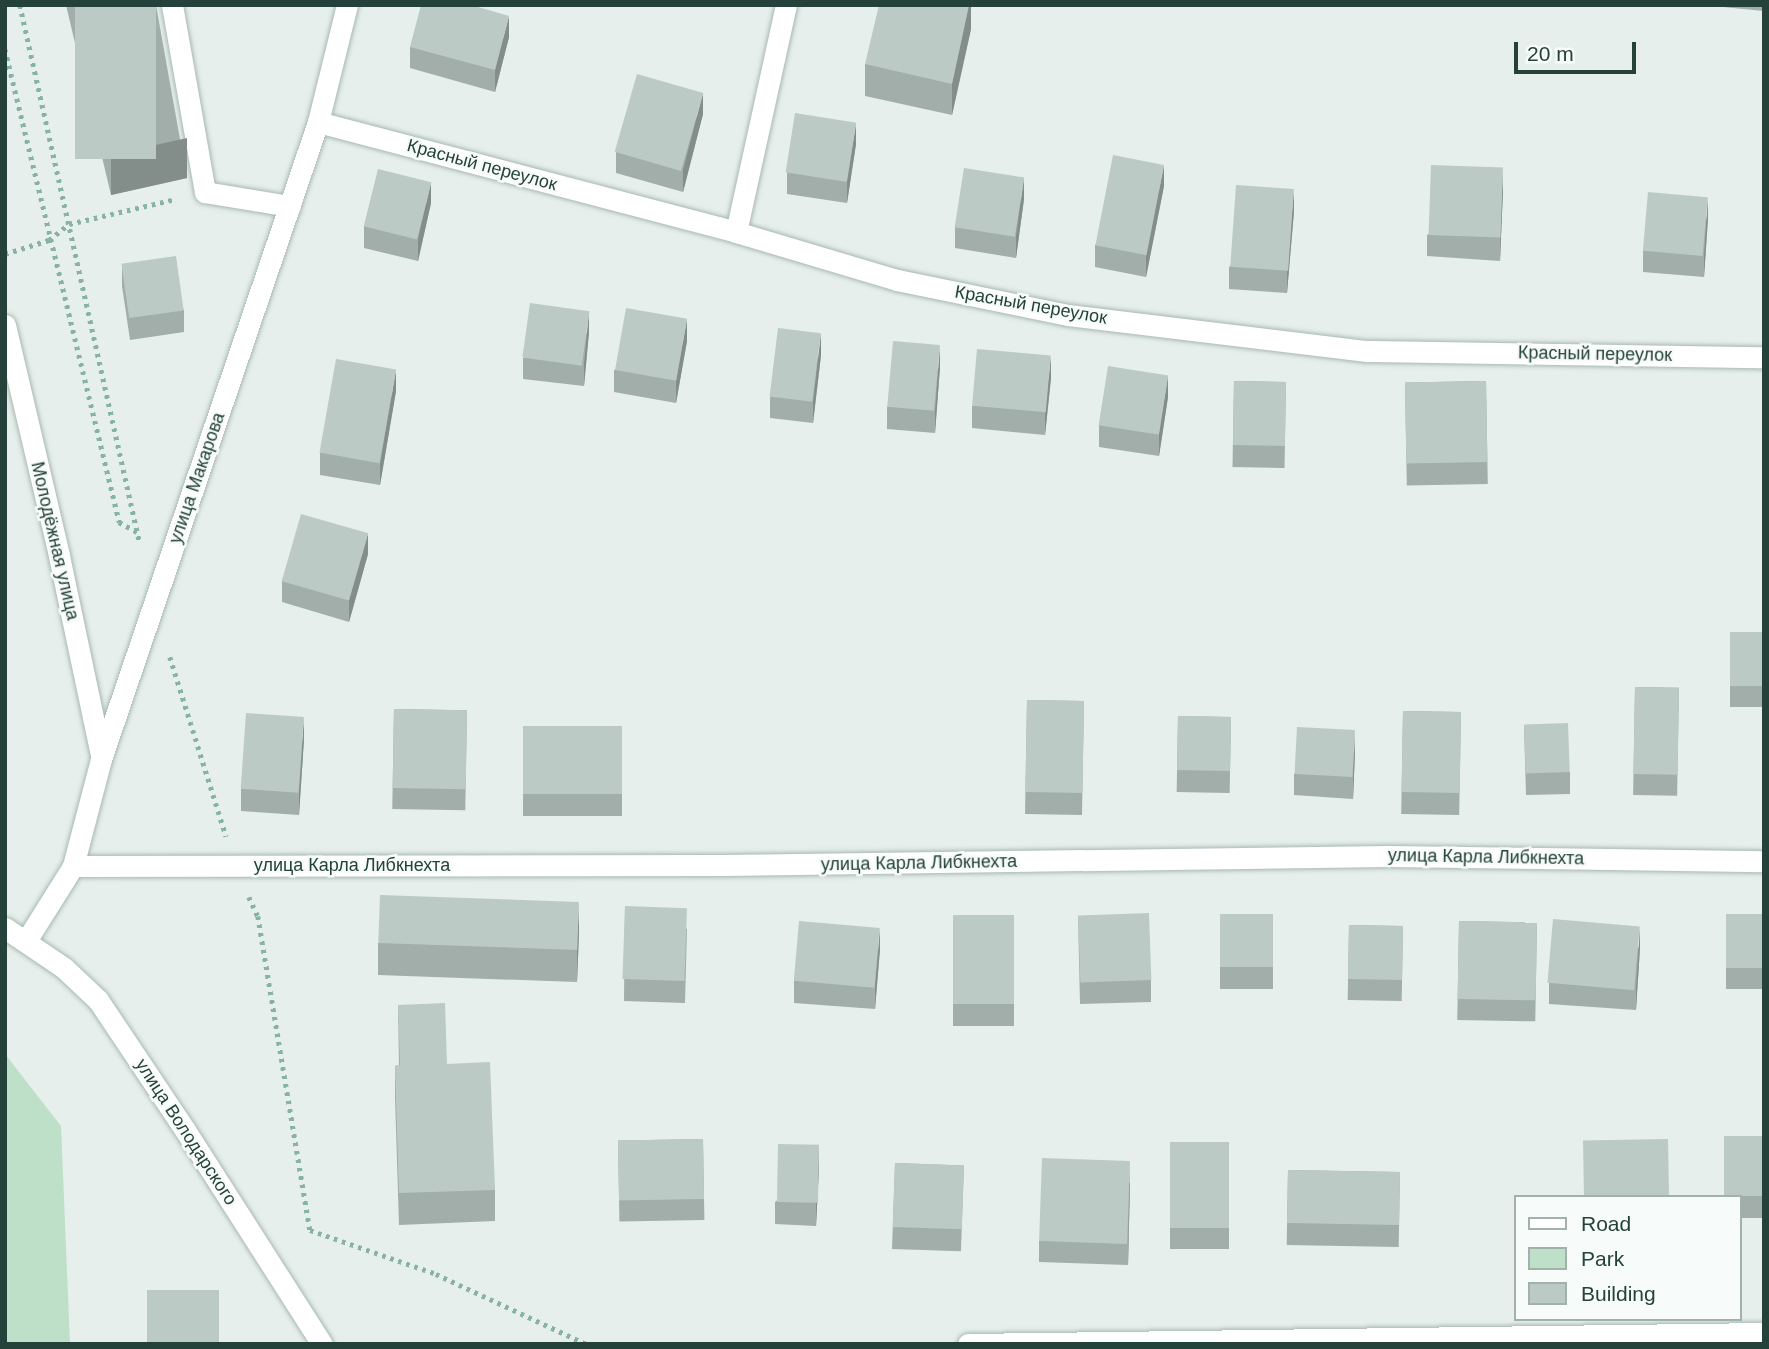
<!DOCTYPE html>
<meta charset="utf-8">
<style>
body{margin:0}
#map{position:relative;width:1769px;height:1349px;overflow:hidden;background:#e6efeb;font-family:Arial,sans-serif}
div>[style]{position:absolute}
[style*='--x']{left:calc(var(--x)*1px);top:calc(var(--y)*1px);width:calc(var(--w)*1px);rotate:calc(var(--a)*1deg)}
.green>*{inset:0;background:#bfe0c8}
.path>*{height:4.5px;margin-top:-2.25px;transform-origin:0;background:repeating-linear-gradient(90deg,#86b3a5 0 3.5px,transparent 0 8.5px)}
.roads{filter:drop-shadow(0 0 2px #a8b8b2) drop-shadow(0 0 2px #a8b8b2)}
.minor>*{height:21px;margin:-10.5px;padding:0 10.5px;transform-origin:10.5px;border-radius:10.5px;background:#fff}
.wall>*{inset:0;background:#a1aea9;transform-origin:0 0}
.shaded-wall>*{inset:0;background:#838d89}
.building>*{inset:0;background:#bbcac4;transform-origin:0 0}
span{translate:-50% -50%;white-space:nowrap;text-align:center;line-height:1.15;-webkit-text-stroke:5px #f7fbf9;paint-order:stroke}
.street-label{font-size:18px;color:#24423a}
.frame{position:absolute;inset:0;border:7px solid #24423a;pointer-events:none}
.legend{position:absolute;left:1514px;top:1195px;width:228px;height:126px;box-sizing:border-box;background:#f7fbf9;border:2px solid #a3b1ad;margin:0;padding:9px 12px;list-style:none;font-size:21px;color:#24423a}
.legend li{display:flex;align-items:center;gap:14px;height:35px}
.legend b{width:35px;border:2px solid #a3b1ad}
.scale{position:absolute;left:1514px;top:42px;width:122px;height:32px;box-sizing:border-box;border:4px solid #24423a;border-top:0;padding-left:9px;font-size:21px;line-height:24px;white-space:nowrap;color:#24423a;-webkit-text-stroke:5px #f7fbf9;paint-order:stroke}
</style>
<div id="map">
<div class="green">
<i style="clip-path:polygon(5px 1054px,61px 1126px,70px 1344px,5px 1344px)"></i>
</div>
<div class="path">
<i style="--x:20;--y:5;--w:552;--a:77.45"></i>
<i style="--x:5;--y:49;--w:487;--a:76.4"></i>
<i style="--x:119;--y:522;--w:21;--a:29"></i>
<i style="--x:5;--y:254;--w:46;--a:-17.7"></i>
<i style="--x:49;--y:240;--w:26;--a:-39"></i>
<i style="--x:69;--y:224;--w:110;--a:-13.2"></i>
<i style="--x:170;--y:657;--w:188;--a:72.6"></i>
<i style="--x:249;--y:897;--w:21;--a:65"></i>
<i style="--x:258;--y:916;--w:318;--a:80.6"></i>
<i style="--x:310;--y:1230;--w:133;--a:19.2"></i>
<i style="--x:436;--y:1274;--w:166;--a:25"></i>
</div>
<div class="roads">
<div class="minor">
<i style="--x:172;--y:5;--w:190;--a:80"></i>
<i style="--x:205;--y:192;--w:86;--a:9.4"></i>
<i style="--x:318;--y:122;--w:432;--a:14.7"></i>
<i style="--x:736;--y:232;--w:168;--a:16.6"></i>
<i style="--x:897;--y:280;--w:175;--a:11.6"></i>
<i style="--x:1068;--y:315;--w:301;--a:6.9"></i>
<i style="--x:1367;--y:351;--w:397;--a:0.9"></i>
<i style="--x:736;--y:232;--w:232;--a:-77.6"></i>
<i style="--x:5;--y:325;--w:237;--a:76.8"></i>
<i style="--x:59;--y:556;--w:204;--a:78.1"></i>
<i style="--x:73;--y:866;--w:652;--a:-0.09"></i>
<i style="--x:725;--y:865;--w:663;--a:-0.78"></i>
<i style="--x:1388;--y:856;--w:376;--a:0.8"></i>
<i style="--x:5;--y:928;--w:71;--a:34.1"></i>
<i style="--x:64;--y:968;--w:47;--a:43.3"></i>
<i style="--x:98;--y:1000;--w:156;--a:56.2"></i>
<i style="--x:185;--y:1130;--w:254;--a:57.4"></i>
<i style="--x:26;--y:941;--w:89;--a:-57.9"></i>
<i style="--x:73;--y:866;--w:111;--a:-75.3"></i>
<i style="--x:101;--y:759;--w:673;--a:-71.19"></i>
<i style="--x:318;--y:122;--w:121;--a:-76.1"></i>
<i style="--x:968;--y:1344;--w:796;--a:-0.79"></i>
</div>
</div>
<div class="wall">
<i style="clip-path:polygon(66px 5px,156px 5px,187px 178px,111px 195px)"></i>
<i style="clip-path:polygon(971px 5px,971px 29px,952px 115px,865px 96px,865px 64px)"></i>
<i style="clip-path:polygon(1702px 5px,1764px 5px,1764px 11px)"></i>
<i style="clip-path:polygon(509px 37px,495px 92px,410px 68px,410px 47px)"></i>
<i style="clip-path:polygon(703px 114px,683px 192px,616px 173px,616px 152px)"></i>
<i style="clip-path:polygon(856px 144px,847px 203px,787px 194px,787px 172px)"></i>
<i style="clip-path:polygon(1164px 186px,1146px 277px,1095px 267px,1095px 245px)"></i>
<i style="clip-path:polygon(1503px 190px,1500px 261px,1427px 256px,1427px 235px)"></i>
<i style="clip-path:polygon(1024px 199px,1016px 258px,955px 248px,955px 227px)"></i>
<i style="clip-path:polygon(431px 203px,418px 261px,364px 248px,364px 226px)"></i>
<i style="clip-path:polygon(1294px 211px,1287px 293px,1229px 289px,1229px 267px)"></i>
<i style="clip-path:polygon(1708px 218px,1704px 277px,1643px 272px,1643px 251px)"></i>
<i style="clip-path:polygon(122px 264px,184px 310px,184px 332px,130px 340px,122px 286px)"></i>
<i style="clip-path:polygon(589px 332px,584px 386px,523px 379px,523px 358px)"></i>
<i style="clip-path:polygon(687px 341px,676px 403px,614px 392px,614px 370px)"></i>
<i style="clip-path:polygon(821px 355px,813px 423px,770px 418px,770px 397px)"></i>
<i style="clip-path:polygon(940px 367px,935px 433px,887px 429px,887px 407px)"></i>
<i style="clip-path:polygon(1051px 378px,1045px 435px,972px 428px,972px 406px)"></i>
<i style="left:1234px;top:381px;width:52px;height:86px;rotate:1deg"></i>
<i style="left:1486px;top:381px;width:103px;height:81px;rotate:89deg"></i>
<i style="clip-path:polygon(396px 391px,380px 485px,320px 475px,320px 453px)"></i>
<i style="clip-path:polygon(1168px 397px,1159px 456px,1099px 447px,1099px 425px)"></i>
<i style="clip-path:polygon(368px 554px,349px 622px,282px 602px,282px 581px)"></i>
<i style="left:1730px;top:632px;width:34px;height:75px"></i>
<i style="left:1635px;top:687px;width:44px;height:108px;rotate:1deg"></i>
<i style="left:1027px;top:700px;width:57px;height:114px;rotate:1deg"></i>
<i style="left:394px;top:709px;width:73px;height:100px;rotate:1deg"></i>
<i style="left:1403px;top:711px;width:58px;height:103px;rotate:1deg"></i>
<i style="left:1178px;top:716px;width:53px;height:76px;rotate:1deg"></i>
<i style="clip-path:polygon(1524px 725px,1570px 772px,1570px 794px,1526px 795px)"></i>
<i style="left:523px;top:726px;width:99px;height:90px"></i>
<i style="clip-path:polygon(304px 739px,299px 815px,241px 811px,241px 789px)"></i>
<i style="clip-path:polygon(1355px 752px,1353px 799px,1294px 795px,1294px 774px)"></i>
<i style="clip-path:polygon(625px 906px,687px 929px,685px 1003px,624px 1001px)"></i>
<i style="left:1220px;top:914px;width:53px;height:75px"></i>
<i style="left:1726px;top:914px;width:38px;height:75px"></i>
<i style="left:953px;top:915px;width:61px;height:111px"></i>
<i style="clip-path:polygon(1078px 916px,1151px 980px,1151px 1002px,1080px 1004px)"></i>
<i style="left:1459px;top:921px;width:78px;height:99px;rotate:1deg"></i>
<i style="left:1349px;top:925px;width:54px;height:75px;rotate:1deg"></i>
<i style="clip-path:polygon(579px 933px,577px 982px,378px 975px,378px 943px)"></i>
<i style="clip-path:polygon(1640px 947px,1636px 1010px,1549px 1004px,1549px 983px)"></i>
<i style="clip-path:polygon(880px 949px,875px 1009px,794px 1003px,794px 981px)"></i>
<i style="clip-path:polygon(398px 1005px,447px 1064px,495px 1190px,495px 1221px,399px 1225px,395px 1097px,395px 1066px,399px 1065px)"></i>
<i style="clip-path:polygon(1764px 1136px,1764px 1218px,1739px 1218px,1739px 1197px)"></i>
<i style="left:703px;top:1139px;width:81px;height:85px;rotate:89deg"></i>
<i style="left:1170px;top:1142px;width:59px;height:107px"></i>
<i style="left:895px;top:1163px;width:69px;height:86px;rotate:2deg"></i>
<i style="clip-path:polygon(819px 1167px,816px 1226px,775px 1224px,775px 1202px)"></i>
<i style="left:1288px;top:1170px;width:112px;height:75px;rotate:1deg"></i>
<i style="clip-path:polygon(1130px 1183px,1128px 1265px,1039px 1262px,1039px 1241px)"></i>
</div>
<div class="shaded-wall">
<i style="clip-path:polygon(969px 5px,971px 5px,971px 29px,952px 115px,952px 84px)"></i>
<i style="clip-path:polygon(509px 16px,509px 37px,495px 92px,495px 70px)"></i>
<i style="clip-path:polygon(703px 93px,703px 114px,683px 192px,683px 170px)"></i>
<i style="clip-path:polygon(856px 123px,856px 144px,847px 203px,847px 181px)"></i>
<i style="clip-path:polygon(187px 138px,187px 178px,111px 195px,111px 155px)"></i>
<i style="clip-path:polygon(1164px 165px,1164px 186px,1146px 277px,1146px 255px)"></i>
<i style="clip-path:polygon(1503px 168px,1503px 190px,1500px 261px,1500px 239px)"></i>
<i style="clip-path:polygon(1024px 177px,1024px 199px,1016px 258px,1016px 236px)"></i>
<i style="clip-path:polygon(431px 182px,431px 203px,418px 261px,418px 239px)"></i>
<i style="clip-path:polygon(1294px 189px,1294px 211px,1287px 293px,1287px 272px)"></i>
<i style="clip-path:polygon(1708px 197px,1708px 218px,1704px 277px,1704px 255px)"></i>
<i style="clip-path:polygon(589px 311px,589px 332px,584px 386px,584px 364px)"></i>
<i style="clip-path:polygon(687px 319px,687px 341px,676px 403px,676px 381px)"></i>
<i style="clip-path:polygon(821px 333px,821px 355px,813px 423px,813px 402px)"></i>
<i style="clip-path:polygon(940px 345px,940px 367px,935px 433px,935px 412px)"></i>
<i style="clip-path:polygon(1051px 356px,1051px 378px,1045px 435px,1045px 413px)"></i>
<i style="clip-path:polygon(396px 370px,396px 391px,380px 485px,380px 464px)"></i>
<i style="clip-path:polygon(1168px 375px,1168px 397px,1159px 456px,1159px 434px)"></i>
<i style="clip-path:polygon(368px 533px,368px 554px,349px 622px,349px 600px)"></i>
<i style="clip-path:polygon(304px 717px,304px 739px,299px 815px,299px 793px)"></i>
<i style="clip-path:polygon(1355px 730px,1355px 752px,1353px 799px,1353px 778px)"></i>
<i style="clip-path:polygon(579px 902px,579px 933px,577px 982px,577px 950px)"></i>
<i style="clip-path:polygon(1640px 926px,1640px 947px,1636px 1010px,1636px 989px)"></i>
<i style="clip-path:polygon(880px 928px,880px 949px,875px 1009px,875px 988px)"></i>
<i style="clip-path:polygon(819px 1145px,819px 1167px,816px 1226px,816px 1204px)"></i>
<i style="clip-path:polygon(1130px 1161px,1130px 1183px,1128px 1265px,1128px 1244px)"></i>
</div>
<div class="building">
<i style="left:75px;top:5px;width:81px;height:154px"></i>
<i style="clip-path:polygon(421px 5px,471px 5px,509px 16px,495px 70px,410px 47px)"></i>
<i style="clip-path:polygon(879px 5px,969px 5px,952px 84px,865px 64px)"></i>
<i style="left:637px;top:74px;width:69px;height:81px;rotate:16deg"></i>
<i style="left:795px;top:113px;width:62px;height:60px;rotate:9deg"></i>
<i style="left:1113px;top:155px;width:52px;height:92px;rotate:11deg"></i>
<i style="left:1431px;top:165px;width:72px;height:70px;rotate:2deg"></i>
<i style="left:964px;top:168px;width:61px;height:60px;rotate:9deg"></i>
<i style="left:378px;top:169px;width:55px;height:59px;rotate:14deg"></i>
<i style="left:1236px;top:185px;width:58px;height:82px;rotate:4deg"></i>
<i style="left:1648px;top:192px;width:60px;height:59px;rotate:5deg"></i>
<i style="left:176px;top:256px;width:55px;height:55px;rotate:82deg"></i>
<i style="left:530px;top:303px;width:60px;height:55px;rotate:8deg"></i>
<i style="left:626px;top:308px;width:62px;height:63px;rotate:10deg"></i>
<i style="left:778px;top:328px;width:43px;height:69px;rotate:7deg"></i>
<i style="left:893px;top:341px;width:47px;height:66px;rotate:5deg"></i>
<i style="left:977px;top:349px;width:74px;height:57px;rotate:5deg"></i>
<i style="left:336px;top:359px;width:61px;height:95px;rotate:10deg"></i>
<i style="left:1108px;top:366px;width:61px;height:60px;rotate:9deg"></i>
<i style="left:1234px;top:381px;width:52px;height:64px;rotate:1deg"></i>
<i style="left:1486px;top:381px;width:81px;height:81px;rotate:89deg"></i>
<i style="left:301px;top:514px;width:70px;height:70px;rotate:16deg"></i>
<i style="left:1730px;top:632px;width:34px;height:54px"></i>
<i style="left:1635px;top:687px;width:44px;height:87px;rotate:1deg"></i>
<i style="left:1027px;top:700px;width:57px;height:92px;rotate:1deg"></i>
<i style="left:394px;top:709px;width:73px;height:79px;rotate:1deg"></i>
<i style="left:1403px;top:711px;width:58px;height:81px;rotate:1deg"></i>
<i style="left:246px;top:713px;width:58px;height:76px;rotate:4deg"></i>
<i style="left:1178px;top:716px;width:53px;height:54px;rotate:1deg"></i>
<i style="left:1568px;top:723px;width:49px;height:44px;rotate:88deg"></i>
<i style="left:523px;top:726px;width:99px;height:68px"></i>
<i style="left:1297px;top:727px;width:58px;height:47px;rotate:3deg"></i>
<i style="left:380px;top:895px;width:199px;height:48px;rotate:2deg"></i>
<i style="left:625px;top:906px;width:62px;height:73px;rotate:2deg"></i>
<i style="left:1149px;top:913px;width:67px;height:71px;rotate:88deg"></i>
<i style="left:1220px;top:914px;width:53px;height:53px"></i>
<i style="left:1726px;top:914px;width:38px;height:54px"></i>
<i style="left:953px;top:915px;width:61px;height:89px"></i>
<i style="left:1553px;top:919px;width:87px;height:64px;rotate:5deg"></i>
<i style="left:799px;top:921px;width:81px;height:60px;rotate:5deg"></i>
<i style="left:1459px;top:921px;width:78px;height:78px;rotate:1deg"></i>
<i style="left:1349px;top:925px;width:54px;height:54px;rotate:1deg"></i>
<i style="clip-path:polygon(445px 1003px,447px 1064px,490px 1062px,495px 1190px,399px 1193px,395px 1066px,400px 1065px,398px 1005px)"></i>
<i style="left:1764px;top:1136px;width:60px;height:40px;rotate:90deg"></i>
<i style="left:703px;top:1139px;width:60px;height:85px;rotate:89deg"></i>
<i style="left:1668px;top:1139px;width:58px;height:85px;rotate:89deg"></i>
<i style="left:1170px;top:1142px;width:59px;height:86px"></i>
<i style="left:778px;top:1144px;width:41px;height:58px;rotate:1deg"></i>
<i style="left:1042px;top:1158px;width:88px;height:83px;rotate:2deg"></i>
<i style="left:895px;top:1163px;width:69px;height:64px;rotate:2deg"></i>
<i style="left:1288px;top:1170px;width:112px;height:53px;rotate:1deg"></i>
<i style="left:147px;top:1290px;width:72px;height:54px"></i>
</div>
<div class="street-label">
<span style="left:482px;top:165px;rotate:15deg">Красный переулок</span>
<span style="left:1031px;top:305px;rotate:10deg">Красный переулок</span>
<span style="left:1595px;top:354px;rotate:1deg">Красный переулок</span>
<span style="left:197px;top:478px;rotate:-71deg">улица Макарова</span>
<span style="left:55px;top:541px;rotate:77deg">Молодёжная улица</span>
<span style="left:1486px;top:857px;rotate:1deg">улица Карла Либкнехта</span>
<span style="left:919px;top:863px;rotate:-1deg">улица Карла Либкнехта</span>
<span style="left:352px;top:865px">улица Карла Либкнехта</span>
<span style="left:186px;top:1132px;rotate:57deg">улица Володарского</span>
</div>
<div class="frame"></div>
<ul class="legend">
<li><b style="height:9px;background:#fff"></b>Road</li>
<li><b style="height:19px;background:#bfe0c8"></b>Park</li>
<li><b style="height:19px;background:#bbcac4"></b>Building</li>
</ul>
<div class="scale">20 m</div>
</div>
